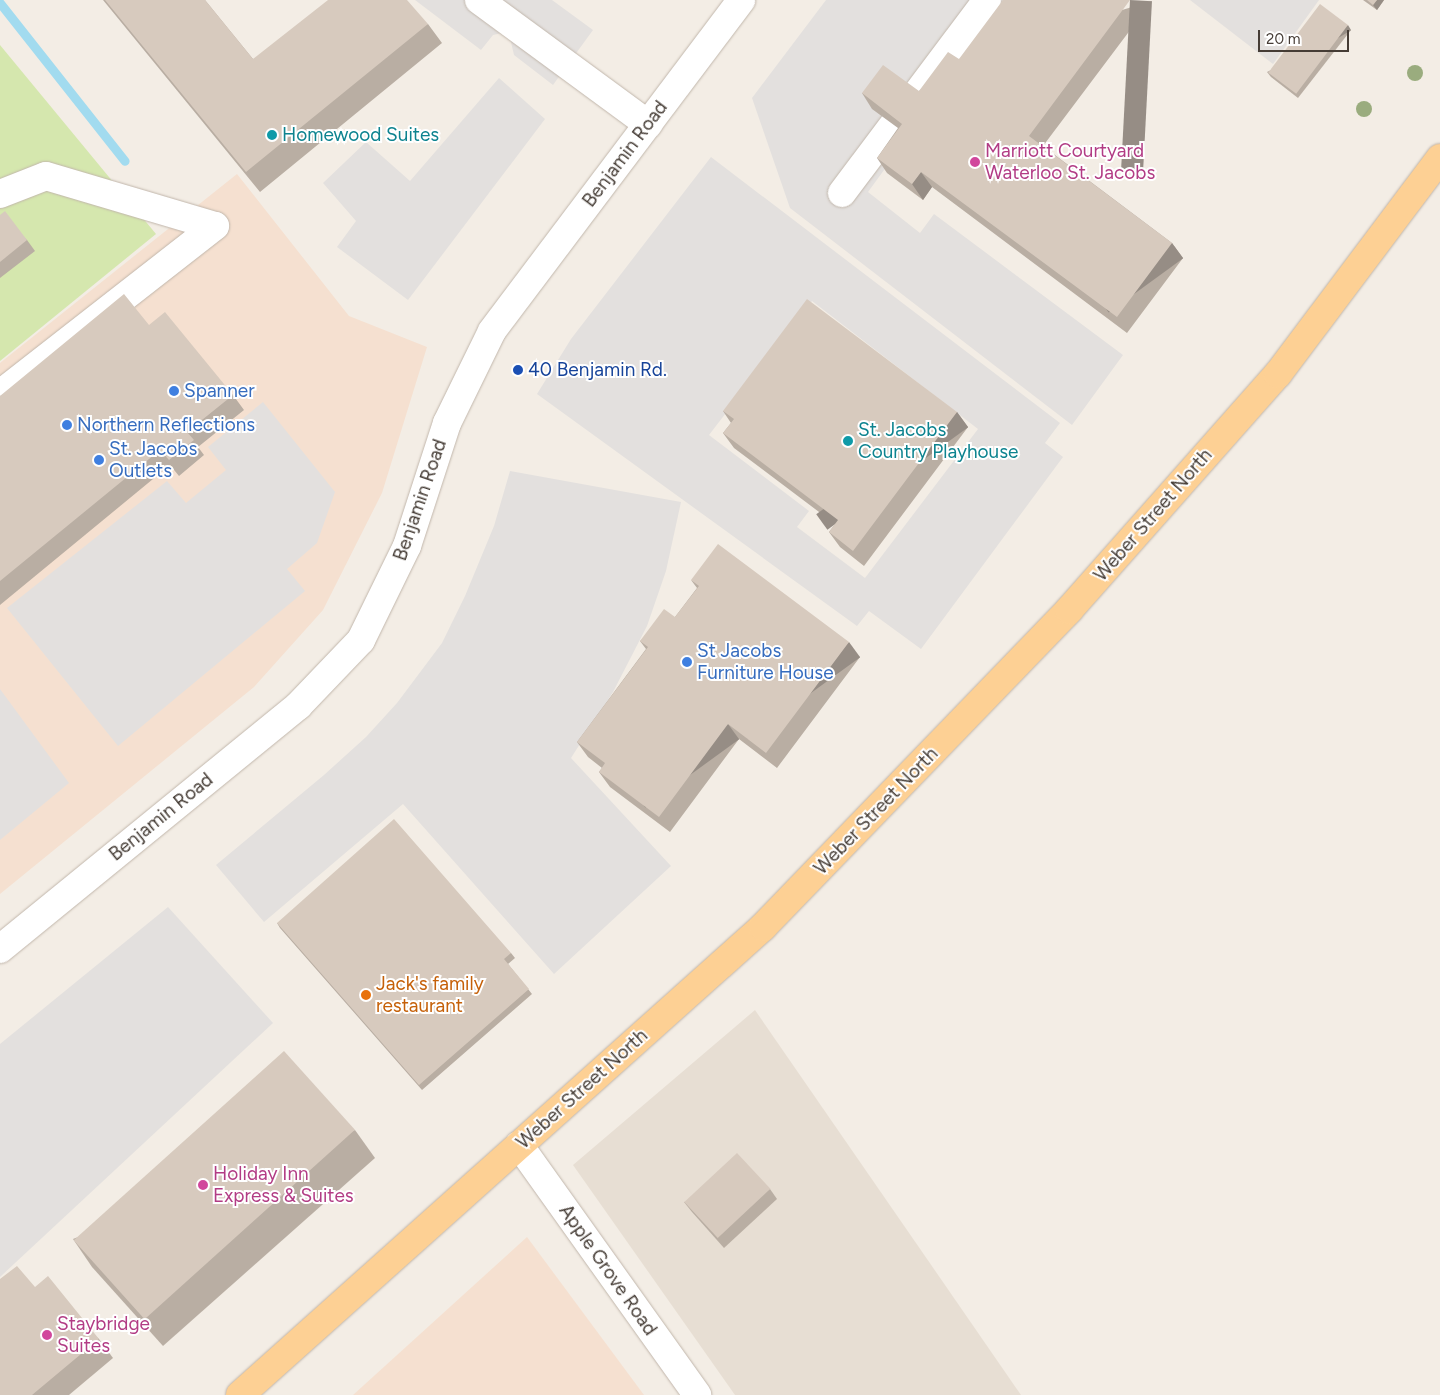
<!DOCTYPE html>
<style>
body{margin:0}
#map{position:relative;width:1440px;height:1395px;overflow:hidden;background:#f3ede5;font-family:Figtree,sans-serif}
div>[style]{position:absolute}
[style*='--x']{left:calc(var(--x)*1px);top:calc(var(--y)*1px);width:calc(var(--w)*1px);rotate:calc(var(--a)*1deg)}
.residential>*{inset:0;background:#e7ded3}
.commercial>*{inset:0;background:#f5e0d0}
.green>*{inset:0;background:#d5e7ae}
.parking>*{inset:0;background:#e3e0de}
.stream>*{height:9px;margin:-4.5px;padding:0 4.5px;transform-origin:4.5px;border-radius:4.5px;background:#a2dbef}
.roads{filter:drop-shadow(0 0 1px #c1b6ab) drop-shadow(0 0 1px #c1b6ab)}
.minor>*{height:28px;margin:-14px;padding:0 14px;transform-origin:14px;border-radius:14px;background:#fff}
.major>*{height:28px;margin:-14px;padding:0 14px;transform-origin:14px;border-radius:14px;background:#fdd094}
.trees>*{width:16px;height:16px;margin:-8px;border-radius:50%;background:#9aac7e}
.wall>*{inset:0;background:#b9aea3}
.shaded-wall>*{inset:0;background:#968d85;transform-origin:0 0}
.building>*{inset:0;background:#d7cabe;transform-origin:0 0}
.dots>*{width:14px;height:14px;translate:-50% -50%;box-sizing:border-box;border:2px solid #fff;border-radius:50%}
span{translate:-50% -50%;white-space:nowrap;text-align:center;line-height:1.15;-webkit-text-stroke:4px #fff;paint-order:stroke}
.culture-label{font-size:19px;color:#0d838f}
.left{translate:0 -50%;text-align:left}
.hotel-label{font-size:19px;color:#b23c85}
.street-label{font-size:19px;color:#453c35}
.transit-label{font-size:19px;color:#164399}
.shop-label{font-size:19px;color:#366cbe}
.food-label{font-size:19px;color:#c56008}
.scale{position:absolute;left:1258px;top:30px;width:91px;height:22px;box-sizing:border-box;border:2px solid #453c35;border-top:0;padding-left:6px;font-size:15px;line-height:18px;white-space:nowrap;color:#453c35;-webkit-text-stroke:4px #fff;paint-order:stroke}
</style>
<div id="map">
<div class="residential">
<i style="clip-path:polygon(755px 1010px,1021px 1395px,735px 1395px,573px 1165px)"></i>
</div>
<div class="commercial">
<i style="clip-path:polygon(237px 174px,349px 316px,427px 347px,382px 493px,323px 610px,254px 687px,0 894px,0 363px)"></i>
<i style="clip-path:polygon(527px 1237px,644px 1395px,353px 1395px)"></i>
</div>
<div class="green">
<i style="clip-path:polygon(0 45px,156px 234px,0 361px)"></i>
</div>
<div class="parking">
<i style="clip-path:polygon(415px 0,552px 0,593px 30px,553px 85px,514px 55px,510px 38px,502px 33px,493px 35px,481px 50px)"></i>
<i style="clip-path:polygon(826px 0,1025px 0,959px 67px,868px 192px,920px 233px,934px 214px,1123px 355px,1072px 425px,790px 208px,752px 98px)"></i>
<i style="clip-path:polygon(1190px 0,1319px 0,1273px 64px)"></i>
<i style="clip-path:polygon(499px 78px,545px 119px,408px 300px,337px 247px,356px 221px,323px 183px,366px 142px,410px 181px)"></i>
<i style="clip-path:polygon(evenodd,711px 157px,1060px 423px,1045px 443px,1063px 457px,921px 649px,869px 611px,857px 626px,537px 394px,571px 339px,711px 157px,812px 301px,978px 429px,865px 578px,797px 527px,809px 511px,709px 435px,812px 301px)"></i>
<i style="clip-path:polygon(263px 402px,335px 492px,317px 543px,287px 569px,305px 591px,118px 746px,7px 608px,167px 481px,186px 503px,226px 470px,208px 447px)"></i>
<i style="clip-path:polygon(510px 471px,681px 502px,666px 571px,647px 626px,613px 692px,571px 758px,671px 866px,554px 974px,403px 804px,264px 922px,216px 865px,324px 775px,366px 737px,397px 703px,442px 643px,465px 596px,494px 526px)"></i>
<i style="clip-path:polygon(0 689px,69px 783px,0 840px)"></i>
<i style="clip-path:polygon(168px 907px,273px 1023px,0 1277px,0 1044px)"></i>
</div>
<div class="stream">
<i style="--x:0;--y:3;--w:201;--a:51.7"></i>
</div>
<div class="roads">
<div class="minor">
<i style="--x:479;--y:0;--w:210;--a:36.3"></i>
<i style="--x:915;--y:96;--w:120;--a:-53.1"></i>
<i style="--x:842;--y:193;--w:85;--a:-53.1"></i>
<i style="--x:0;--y:194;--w:49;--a:-21.4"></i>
<i style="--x:46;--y:176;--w:176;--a:16.5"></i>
<i style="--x:0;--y:394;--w:273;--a:-38"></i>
<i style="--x:0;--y:949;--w:385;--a:-39.2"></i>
<i style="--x:298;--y:706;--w:91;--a:-46.3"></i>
<i style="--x:361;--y:640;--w:105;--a:-63.9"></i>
<i style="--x:407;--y:546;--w:129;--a:-72"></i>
<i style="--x:447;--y:423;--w:102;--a:-63.9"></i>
<i style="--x:492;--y:331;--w:414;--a:-53"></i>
<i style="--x:519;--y:1145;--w:307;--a:54.5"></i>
</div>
<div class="major">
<i style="--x:240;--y:1395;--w:702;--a:-41.82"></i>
<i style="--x:763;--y:927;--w:441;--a:-46"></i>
<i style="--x:1069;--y:610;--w:315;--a:-48.5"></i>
<i style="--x:1278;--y:374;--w:270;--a:-53.1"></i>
</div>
</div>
<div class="trees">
<i style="left:1415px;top:73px"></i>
<i style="left:1364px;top:109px"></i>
</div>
<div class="wall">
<i style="clip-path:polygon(103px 0,205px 0,253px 59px,428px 24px,442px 43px,260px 192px)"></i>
<i style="clip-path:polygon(1363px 0,1384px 0,1377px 10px)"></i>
<i style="clip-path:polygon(1152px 1px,1043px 146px,1172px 243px,1183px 258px,1127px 333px,932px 187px,923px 200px,887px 173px,877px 158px,898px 128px,872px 109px,862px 93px,919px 91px,959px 59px)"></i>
<i style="clip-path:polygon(1351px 30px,1298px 98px,1271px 77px,1267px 72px)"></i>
<i style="clip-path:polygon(0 215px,27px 240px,35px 251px,0 278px)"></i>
<i style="clip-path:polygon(149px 325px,233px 395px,244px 410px,198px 447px,204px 455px,179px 476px,170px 465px,0 605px,0 396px)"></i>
<i style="clip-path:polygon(723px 411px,957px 412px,968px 427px,864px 566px,840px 547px,829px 532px,835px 524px,734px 448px,723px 433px,731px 423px)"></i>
<i style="clip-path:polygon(691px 580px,860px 657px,777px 768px,739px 739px,670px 832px,610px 787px,599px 772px,602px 768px,588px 757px,577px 742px,646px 649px,640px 641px,675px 617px,697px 588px)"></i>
<i style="clip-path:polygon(277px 923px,511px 953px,515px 958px,508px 964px,532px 994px,422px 1090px,280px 928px)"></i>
<i style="clip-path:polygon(355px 1130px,375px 1158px,163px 1346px,92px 1267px,73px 1239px)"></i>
<i style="clip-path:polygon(770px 1189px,777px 1199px,724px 1248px,692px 1212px,684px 1202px)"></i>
<i style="clip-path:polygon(35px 1287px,99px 1339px,113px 1358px,69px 1395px,0 1395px)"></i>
</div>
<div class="shaded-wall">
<i style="left:1130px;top:0;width:22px;height:169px;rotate:3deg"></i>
<i style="clip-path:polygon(1377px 0,1384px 0,1377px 10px,1373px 5px)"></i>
<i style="left:1348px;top:25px;width:6px;height:86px;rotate:59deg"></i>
<i style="clip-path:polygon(921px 172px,932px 187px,923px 200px,912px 184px)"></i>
<i style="left:1172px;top:243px;width:19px;height:92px;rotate:54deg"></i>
<i style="left:957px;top:412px;width:19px;height:174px;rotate:54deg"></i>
<i style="left:849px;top:642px;width:19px;height:139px;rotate:54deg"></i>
<i style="left:728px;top:724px;width:19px;height:116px;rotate:54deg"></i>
</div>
<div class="building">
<i style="clip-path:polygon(105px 0,205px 0,253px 59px,328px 0,407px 0,428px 24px,246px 172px)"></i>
<i style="clip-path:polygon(1003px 0,1130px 0,1029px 136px,1172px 243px,1117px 317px,921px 172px,912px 184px,877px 158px,902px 124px,862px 93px,883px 65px,919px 91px,948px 52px,959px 59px)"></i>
<i style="clip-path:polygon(1367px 0,1377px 0,1373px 5px)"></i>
<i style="left:1320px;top:4px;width:35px;height:86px;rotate:37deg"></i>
<i style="clip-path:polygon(5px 211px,27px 240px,0 262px,0 215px)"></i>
<i style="clip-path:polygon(124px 294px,149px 325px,165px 312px,233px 395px,187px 432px,194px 440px,169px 460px,160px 450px,0 581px,0 396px)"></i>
<i style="clip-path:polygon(807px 299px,957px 412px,853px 551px,829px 532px,838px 520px,723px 433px,734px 419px,723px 411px)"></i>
<i style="clip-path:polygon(718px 544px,849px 642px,766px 753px,728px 724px,659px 817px,599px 772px,605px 763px,577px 742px,648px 647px,640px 641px,664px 609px,675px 617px,699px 586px,691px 580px)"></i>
<i style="clip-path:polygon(394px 819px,511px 953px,504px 959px,529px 989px,419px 1085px,277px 923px)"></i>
<i style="left:284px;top:1051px;width:106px;height:283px;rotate:48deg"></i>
<i style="left:737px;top:1153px;width:49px;height:72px;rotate:47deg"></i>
<i style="clip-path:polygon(17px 1266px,35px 1287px,48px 1276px,99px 1339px,32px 1395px,0 1395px,0 1279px)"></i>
</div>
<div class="dots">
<i style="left:272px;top:135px;background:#0f9aa8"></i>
<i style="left:975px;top:162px;background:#d1479c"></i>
<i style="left:518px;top:370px;background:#1a4fb4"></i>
<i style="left:174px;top:391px;background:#3f7fe0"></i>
<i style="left:67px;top:425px;background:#3f7fe0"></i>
<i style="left:848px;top:441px;background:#0f9aa8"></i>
<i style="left:99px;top:460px;background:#3f7fe0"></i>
<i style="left:687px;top:662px;background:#3f7fe0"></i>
<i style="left:366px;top:995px;background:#e8710a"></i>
<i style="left:203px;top:1185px;background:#d1479c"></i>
<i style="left:47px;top:1335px;background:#d1479c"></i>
</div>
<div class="culture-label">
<span class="left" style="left:282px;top:135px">Homewood Suites</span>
<span class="left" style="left:858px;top:441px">St. Jacobs<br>Country Playhouse</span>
</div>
<div class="hotel-label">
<span class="left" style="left:985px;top:162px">Marriott Courtyard<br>Waterloo St. Jacobs</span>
<span class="left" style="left:213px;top:1185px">Holiday Inn<br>Express &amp; Suites</span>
<span class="left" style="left:57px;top:1335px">Staybridge<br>Suites</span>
</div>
<div class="street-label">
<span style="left:625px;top:154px;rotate:-53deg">Benjamin Road</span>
<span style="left:420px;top:500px;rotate:-71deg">Benjamin Road</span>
<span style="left:1153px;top:515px;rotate:-49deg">Weber Street North</span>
<span style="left:876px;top:811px;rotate:-46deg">Weber Street North</span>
<span style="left:161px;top:817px;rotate:-39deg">Benjamin Road</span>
<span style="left:582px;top:1089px;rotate:-42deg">Weber Street North</span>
<span style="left:608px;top:1270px;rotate:55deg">Apple Grove Road</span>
</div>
<div class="transit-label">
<span class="left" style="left:528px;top:370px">40 Benjamin Rd.</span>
</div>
<div class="shop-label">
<span class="left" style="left:184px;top:391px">Spanner</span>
<span class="left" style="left:77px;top:425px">Northern Reflections</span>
<span class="left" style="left:109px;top:460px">St. Jacobs<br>Outlets</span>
<span class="left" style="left:697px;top:662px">St Jacobs<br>Furniture House</span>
</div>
<div class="food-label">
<span class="left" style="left:376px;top:995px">Jack's family<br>restaurant</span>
</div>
<div class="scale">20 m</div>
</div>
